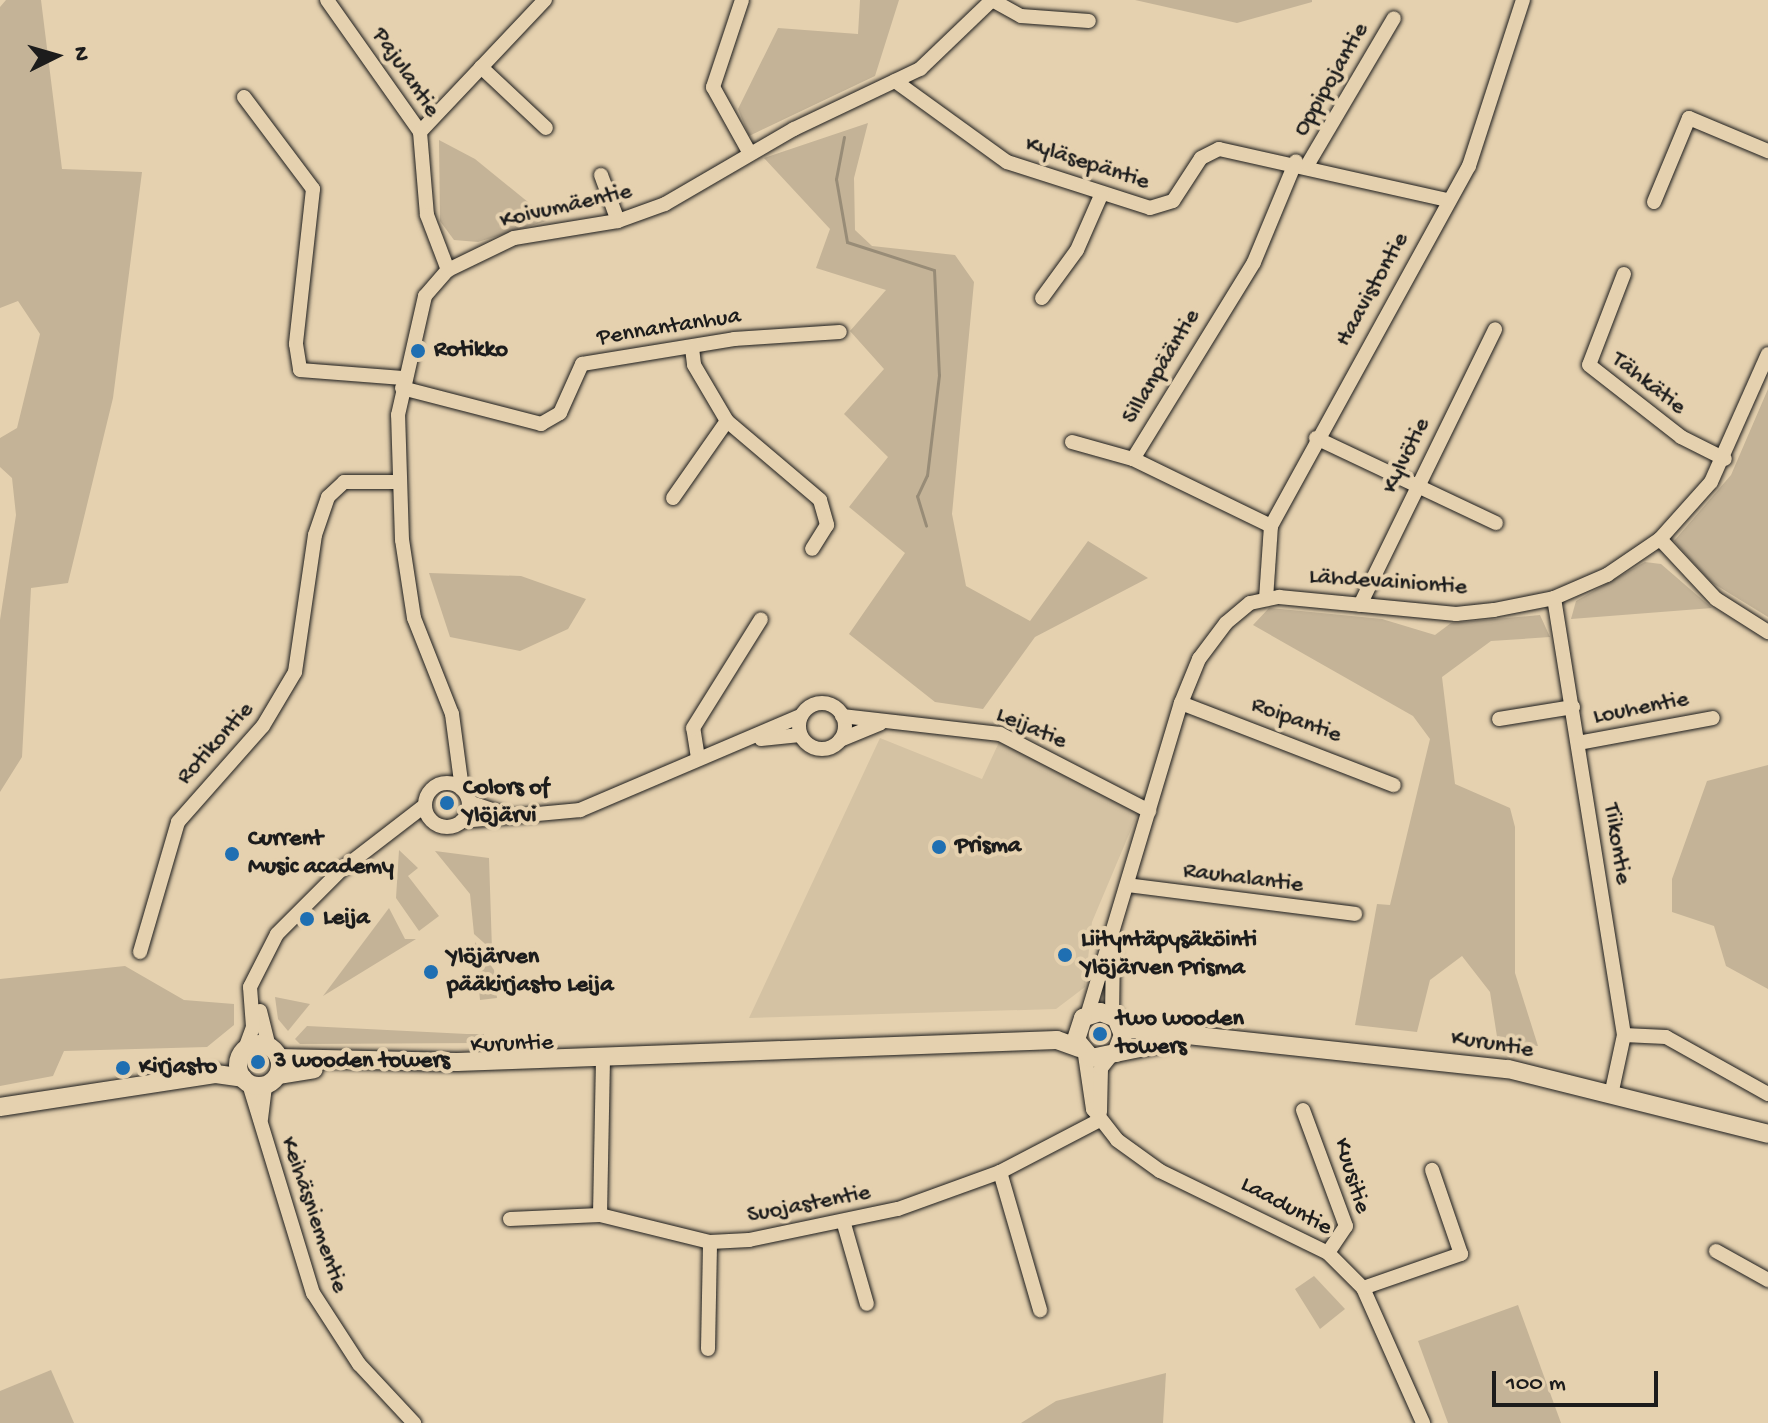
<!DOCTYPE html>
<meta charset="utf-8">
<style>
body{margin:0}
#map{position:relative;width:1768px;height:1423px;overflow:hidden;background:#e5d1af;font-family:"Gochi Hand",sans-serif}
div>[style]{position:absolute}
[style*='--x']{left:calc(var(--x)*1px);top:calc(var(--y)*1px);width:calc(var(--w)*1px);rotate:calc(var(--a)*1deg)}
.built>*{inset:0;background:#d4c2a3}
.green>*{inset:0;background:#c4b397}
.stream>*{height:3px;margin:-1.5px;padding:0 1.5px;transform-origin:1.5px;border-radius:1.5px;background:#988c77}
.roads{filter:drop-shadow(0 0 2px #1c1c1c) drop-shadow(0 0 2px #1c1c1c)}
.minor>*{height:14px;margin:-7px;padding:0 7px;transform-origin:7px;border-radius:7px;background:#e5d1af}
.minor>.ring{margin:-7px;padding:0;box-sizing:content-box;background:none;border:14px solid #e5d1af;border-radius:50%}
.major>*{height:18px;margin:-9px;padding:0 9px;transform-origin:9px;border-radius:9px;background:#e5d1af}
.major>.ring{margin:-9px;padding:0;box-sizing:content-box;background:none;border:18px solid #e5d1af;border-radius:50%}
.dots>*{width:22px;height:22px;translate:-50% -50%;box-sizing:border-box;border:4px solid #e5d1af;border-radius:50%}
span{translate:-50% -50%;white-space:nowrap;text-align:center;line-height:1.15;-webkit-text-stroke:8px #e5d1af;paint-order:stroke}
.street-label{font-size:24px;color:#1c1c1c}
.poi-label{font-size:24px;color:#1c1c1c;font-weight:700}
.left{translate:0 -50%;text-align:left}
.north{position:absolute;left:16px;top:16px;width:80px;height:80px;-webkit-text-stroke:6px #e5d1af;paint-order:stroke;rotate:85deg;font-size:22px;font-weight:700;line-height:32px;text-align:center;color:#1c1c1c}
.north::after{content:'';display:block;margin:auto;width:28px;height:36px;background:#1c1c1c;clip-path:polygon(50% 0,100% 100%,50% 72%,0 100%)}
.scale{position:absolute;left:1492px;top:1371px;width:166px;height:36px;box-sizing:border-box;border:4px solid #1c1c1c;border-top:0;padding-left:10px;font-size:24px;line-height:28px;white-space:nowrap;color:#1c1c1c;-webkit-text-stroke:6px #e5d1af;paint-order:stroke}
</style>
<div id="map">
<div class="built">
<i style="clip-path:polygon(880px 738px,982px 779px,1001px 738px,1138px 813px,1092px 922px,1085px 987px,1056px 1009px,749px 1018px)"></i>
</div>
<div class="green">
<i style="clip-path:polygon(6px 0,41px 0,62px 169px,142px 172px,113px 398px,68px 583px,31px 588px,22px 757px,0 792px,0 620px,16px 515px,12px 478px,0 467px,0 438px,17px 428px,40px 334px,18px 301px,0 308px,0 7px)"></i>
<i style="clip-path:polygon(860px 0,899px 0,875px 76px,749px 136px,738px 109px,778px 28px,858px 34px)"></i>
<i style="clip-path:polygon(1135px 0,1312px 0,1312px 2px,1237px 23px)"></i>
<i style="clip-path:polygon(868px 123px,854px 178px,855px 230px,872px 246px,955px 255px,974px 282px,952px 514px,966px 586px,1030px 621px,1088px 541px,1148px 578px,1035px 637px,983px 709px,935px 702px,849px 634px,905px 553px,849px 507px,888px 457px,844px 414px,884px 369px,850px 331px,886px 290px,816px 268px,830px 229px,764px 158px)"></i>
<i style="clip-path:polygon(439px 140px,475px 159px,550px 220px,478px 242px,454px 240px,440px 221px)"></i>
<i style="clip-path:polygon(1768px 389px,1768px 617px,1711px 582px,1674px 541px,1731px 475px)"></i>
<i style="clip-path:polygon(1645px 562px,1661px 564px,1712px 608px,1571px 619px,1576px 601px)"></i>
<i style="clip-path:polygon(429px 573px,521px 576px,586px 599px,568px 629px,520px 651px,450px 637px)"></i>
<i style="clip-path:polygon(1269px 608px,1382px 619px,1435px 635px,1451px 623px,1540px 615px,1550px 637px,1491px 641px,1442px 677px,1455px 784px,1510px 808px,1515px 827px,1515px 973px,1538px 1046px,1498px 1043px,1490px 992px,1462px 956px,1430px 980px,1417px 1032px,1355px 1025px,1377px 904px,1390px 905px,1430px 739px,1413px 716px,1253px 625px)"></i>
<i style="clip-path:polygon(1768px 765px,1768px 989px,1726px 966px,1714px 926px,1672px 912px,1672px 879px,1707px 781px)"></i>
<i style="clip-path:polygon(399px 850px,418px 868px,408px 876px,439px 916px,419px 931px,396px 898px)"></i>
<i style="clip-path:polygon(435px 851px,489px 858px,492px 950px,474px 934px,470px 894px)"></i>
<i style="clip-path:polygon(389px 908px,405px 939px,416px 939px,323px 996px)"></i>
<i style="clip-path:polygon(475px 942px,494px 970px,497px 998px,480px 1000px)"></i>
<i style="clip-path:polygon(125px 966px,184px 1000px,234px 1004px,234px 1025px,207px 1047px,64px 1051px,53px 1076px,0 1086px,0 979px)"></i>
<i style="clip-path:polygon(275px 997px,310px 1004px,288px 1031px,278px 1019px)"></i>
<i style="clip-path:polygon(307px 1026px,467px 1034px,484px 1034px,482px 1043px,300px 1044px,295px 1039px)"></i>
<i style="clip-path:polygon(1314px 1276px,1345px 1309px,1320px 1329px,1295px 1289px)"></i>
<i style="clip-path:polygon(1518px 1305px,1561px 1423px,1448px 1423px,1418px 1341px)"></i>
<i style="clip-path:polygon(51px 1370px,74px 1423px,0 1423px,0 1391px)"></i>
<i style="clip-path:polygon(1166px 1373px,1163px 1423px,1021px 1423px,1056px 1401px)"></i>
</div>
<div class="stream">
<i style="--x:844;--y:137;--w:43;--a:100.8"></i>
<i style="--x:836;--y:179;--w:64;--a:80.1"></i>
<i style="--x:847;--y:242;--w:91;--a:17.8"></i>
<i style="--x:934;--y:270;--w:105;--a:87.3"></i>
<i style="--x:939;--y:375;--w:101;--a:96.8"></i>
<i style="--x:927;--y:475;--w:23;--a:115"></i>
<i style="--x:917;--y:496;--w:31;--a:73"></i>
</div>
<div class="roads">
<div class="minor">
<i style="--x:327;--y:0;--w:161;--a:54.8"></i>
<i style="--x:420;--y:132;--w:83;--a:85.2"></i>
<i style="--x:427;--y:215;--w:59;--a:69.1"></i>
<i style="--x:742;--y:0;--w:92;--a:108.4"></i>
<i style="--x:713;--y:87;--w:74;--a:61"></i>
<i style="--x:992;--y:0;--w:33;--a:29"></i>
<i style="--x:1021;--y:16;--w:68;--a:4.2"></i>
<i style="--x:481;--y:67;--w:89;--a:43.2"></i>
<i style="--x:895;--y:81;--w:138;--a:35.9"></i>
<i style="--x:1007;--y:162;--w:150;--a:17.8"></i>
<i style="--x:1150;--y:208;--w:24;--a:-17"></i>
<i style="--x:1173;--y:201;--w:51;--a:-56.9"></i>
<i style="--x:1201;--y:158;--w:20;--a:-27"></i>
<i style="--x:1219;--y:149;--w:235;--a:12.6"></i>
<i style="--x:244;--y:97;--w:115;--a:53.1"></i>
<i style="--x:313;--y:189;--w:156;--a:96.3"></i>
<i style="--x:296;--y:344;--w:26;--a:81"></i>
<i style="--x:300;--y:370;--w:103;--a:4.4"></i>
<i style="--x:420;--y:132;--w:182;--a:-46.6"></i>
<i style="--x:1308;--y:164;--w:169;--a:-59.5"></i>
<i style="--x:601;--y:175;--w:49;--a:69.7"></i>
<i style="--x:1654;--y:202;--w:91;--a:-67.4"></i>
<i style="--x:1689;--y:118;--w:86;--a:22.7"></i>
<i style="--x:1624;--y:274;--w:97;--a:111"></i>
<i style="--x:1589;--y:365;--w:117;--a:38"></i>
<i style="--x:1681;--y:437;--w:49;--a:26.6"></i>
<i style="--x:1042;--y:298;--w:59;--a:-53.9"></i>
<i style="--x:1077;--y:250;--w:62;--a:-66.3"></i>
<i style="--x:692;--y:348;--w:17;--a:83"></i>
<i style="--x:694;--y:365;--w:65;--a:59.5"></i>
<i style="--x:727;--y:421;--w:122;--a:40.3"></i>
<i style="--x:820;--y:500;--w:26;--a:74"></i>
<i style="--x:827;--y:525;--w:28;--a:122"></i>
<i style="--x:402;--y:388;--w:144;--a:14.5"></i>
<i style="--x:541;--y:424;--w:22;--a:-30"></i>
<i style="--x:560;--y:413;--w:54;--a:-65.8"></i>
<i style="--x:582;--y:364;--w:154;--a:-9.3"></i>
<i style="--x:734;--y:339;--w:106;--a:-3.8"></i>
<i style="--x:1316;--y:438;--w:199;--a:25.3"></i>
<i style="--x:1072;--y:442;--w:63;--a:15.6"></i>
<i style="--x:673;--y:498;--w:94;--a:-55"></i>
<i style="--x:1271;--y:526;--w:153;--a:-154.1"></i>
<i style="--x:1133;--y:459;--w:231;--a:-58.4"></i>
<i style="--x:1254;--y:262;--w:109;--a:-67.4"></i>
<i style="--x:1660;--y:539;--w:82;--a:47"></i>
<i style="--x:1716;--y:599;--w:62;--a:32.4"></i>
<i style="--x:1554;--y:598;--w:443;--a:80.9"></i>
<i style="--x:1624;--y:1035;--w:61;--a:102.2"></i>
<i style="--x:1266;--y:599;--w:73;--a:-86.1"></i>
<i style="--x:1271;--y:526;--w:411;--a:-61.2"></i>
<i style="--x:1469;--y:166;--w:175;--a:-72"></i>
<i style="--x:1360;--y:605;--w:307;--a:-63.9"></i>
<i style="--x:1181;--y:703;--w:228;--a:21.1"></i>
<i class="ring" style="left:799px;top:703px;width:32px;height:32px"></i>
<i style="--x:842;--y:716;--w:159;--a:6.5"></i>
<i style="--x:1000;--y:734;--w:168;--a:27.3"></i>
<i style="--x:1499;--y:719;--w:75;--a:-9.2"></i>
<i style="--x:761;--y:739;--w:39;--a:-6"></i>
<i style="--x:840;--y:740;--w:44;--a:-22.5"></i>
<i style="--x:1578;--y:743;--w:137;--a:-10.5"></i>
<i style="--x:698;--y:758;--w:30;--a:-99"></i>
<i style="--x:693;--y:728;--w:128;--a:-58"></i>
<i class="ring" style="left:425px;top:783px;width:30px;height:30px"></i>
<i style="--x:462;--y:789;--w:76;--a:-97.6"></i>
<i style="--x:452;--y:714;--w:103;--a:-111.6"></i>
<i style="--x:414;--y:618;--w:79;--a:-98.7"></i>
<i style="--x:402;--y:540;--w:125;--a:-91.8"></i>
<i style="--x:398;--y:415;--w:122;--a:-77.2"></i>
<i style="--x:425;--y:296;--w:35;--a:-49"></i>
<i style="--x:448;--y:270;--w:73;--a:-25.9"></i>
<i style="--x:514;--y:238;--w:105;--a:-9.3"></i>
<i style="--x:618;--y:221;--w:50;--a:-19.9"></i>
<i style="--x:665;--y:204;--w:149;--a:-30.2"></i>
<i style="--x:794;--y:129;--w:140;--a:-25.5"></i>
<i style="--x:920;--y:69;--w:100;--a:-43.8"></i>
<i style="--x:469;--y:802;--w:39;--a:19"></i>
<i style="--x:462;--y:821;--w:119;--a:-5.3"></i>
<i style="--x:580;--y:810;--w:239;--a:-23.1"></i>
<i style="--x:1127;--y:885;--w:230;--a:7.2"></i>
<i style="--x:140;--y:952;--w:135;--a:-73.7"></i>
<i style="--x:178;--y:822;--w:128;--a:-48.5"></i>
<i style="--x:263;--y:726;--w:63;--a:-59.3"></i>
<i style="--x:295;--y:672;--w:138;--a:-81.7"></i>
<i style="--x:315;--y:535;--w:40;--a:-71.1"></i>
<i style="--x:328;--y:497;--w:22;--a:-43"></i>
<i style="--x:344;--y:482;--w:54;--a:0"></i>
<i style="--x:260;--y:1011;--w:36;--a:76"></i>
<i style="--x:1087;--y:1016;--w:327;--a:-73.3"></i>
<i style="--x:1181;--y:703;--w:48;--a:-67.8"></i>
<i style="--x:1199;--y:659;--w:45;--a:-53.1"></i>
<i style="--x:1226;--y:623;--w:31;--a:-40"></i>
<i style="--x:1250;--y:603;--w:30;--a:-12"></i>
<i style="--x:1279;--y:597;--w:178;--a:5.5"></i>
<i style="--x:1456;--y:614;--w:38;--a:-6"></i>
<i style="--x:1494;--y:610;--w:61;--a:-11.3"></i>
<i style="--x:1554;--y:598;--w:58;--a:-23.5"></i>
<i style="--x:1607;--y:575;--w:64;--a:-34.2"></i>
<i style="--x:1660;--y:539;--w:76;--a:-48.2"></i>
<i style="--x:1711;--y:482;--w:140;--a:-66"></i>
<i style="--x:1112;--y:1016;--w:64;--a:-89.1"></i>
<i style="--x:1624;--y:1035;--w:42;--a:2.7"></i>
<i style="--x:1666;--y:1037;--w:117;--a:29.2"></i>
<i style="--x:245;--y:1049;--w:23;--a:-70"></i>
<i style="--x:253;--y:1027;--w:40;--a:-94.3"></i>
<i style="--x:250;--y:987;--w:59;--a:-63"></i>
<i style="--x:277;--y:934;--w:91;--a:-45"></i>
<i style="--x:341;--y:870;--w:105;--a:-37.6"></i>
<i style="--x:1085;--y:1055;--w:55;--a:81.6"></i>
<i style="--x:1093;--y:1109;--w:39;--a:52"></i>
<i style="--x:1117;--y:1140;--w:53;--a:35.8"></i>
<i style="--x:1160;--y:1171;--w:187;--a:26"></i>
<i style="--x:1328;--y:1253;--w:49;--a:45"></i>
<i style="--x:1363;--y:1288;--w:148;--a:66"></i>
<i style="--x:249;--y:1084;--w:219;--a:73"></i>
<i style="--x:313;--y:1293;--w:85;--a:57.1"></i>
<i style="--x:359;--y:1364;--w:81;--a:47"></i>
<i style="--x:1303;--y:1110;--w:124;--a:69.7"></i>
<i style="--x:1346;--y:1226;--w:32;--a:124"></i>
<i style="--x:1100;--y:1112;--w:44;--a:-88.7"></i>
<i style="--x:1101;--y:1068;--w:14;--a:-51"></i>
<i style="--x:261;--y:1119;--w:34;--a:-83"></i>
<i style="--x:1000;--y:1172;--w:144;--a:73.8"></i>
<i style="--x:600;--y:1215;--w:157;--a:-88.9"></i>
<i style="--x:510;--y:1219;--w:90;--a:-2.5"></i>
<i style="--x:600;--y:1215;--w:113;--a:13.8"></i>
<i style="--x:710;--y:1242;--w:39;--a:-3"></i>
<i style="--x:749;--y:1240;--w:152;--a:-11.8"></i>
<i style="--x:898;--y:1209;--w:109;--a:-19.9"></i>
<i style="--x:1000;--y:1172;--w:113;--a:-27.5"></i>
<i style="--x:844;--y:1224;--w:83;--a:74"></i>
<i style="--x:1716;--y:1251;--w:60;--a:29.1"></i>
<i style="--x:1363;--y:1288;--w:104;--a:-19.1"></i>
<i style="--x:1461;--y:1254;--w:89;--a:-109"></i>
<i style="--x:708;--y:1349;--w:107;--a:-88.9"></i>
</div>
<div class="major">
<i style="--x:1122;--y:1028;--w:388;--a:6.1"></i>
<i style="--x:1508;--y:1069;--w:268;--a:14"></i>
<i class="ring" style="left:238px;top:1044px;width:24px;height:24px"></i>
<i style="--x:1116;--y:1053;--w:19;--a:-69"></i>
<i style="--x:1123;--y:1035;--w:18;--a:-112"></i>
<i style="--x:1116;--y:1018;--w:17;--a:-159"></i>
<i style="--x:1100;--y:1012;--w:18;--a:161"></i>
<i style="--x:1083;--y:1018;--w:23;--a:108"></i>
<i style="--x:1076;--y:1040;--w:23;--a:50"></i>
<i style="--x:1091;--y:1058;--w:85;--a:-11.6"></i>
<i style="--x:279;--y:1058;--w:178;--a:1.3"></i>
<i style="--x:457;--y:1062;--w:600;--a:-2.1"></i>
<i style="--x:1057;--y:1040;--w:23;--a:20"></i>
<i style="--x:278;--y:1075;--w:36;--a:-9"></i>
<i style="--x:0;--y:1107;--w:219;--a:-8.7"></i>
<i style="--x:216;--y:1074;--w:27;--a:8"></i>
</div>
</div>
<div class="dots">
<i style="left:418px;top:351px;background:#1f6fb2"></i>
<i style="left:447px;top:803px;background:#1f6fb2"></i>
<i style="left:939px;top:847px;background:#1f6fb2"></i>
<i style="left:232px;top:854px;background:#1f6fb2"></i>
<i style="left:307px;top:919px;background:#1f6fb2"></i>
<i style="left:1065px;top:955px;background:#1f6fb2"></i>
<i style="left:431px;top:972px;background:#1f6fb2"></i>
<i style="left:1100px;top:1034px;background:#1f6fb2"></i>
<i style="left:258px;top:1062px;background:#1f6fb2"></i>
<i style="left:123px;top:1068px;background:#1f6fb2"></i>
</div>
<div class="street-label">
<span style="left:405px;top:73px;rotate:56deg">Pajulantie</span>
<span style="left:1332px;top:80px;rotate:-60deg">Oppipojantie</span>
<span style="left:1087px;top:164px;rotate:18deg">Kyläsepäntie</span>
<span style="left:566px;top:207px;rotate:-13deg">Koivumäentie</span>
<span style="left:1373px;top:290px;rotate:-61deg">Haavistontie</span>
<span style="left:669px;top:328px;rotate:-9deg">Pennantanhua</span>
<span style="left:1162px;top:367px;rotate:-59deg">Sillanpääntie</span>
<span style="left:1648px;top:384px;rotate:38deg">Tähkätie</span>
<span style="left:1407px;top:456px;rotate:-64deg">Kylvötie</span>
<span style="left:1388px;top:583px;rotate:4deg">Lähdevainiontie</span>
<span style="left:1641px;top:709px;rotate:-11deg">Louhentie</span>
<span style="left:1296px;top:721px;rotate:20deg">Roipantie</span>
<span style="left:1031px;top:729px;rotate:23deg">Leijatie</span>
<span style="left:216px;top:744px;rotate:-48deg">Rotikontie</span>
<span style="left:1616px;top:844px;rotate:81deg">Tiikontie</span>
<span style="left:1243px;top:879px;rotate:7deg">Rauhalantie</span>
<span style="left:512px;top:1045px;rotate:-2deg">Kuruntie</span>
<span style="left:1492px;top:1045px;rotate:9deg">Kuruntie</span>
<span style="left:1351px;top:1176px;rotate:73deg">Kuusitie</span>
<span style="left:809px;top:1205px;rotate:-11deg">Suojastentie</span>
<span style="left:1286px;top:1207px;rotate:28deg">Laaduntie</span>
<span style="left:313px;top:1215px;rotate:71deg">Keihäsniementie</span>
</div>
<div class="poi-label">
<span class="left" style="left:434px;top:351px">Rotikko</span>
<span class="left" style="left:463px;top:803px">Colors of<br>Ylöjärvi</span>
<span class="left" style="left:248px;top:854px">Current<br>Music academy</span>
<span class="left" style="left:955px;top:847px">Prisma</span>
<span class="left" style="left:323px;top:919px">Leija</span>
<span class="left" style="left:1081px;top:955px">Liityntäpysäköinti<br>Ylöjärven Prisma</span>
<span class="left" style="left:447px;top:972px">Ylöjärven<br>pääkirjasto Leija</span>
<span class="left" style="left:1116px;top:1034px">two wooden<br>towers</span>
<span class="left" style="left:274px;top:1062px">3 wooden towers</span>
<span class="left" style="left:139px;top:1068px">Kirjasto</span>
</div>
<div class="north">N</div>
<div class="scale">100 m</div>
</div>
